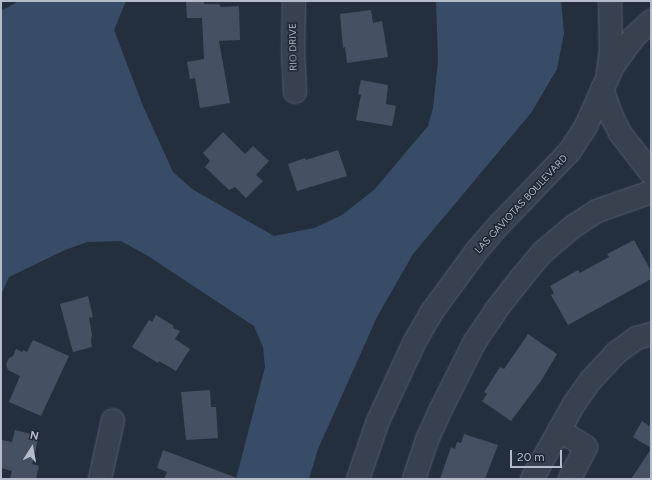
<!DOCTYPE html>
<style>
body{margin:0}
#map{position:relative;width:652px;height:480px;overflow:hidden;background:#242f3e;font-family:Figtree,sans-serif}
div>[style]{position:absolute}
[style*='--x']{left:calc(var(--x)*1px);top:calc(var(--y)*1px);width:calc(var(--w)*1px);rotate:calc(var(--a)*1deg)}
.water>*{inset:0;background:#394c67}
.building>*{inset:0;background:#455162}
.roads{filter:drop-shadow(0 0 1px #565f6c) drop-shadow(0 0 1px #565f6c)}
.minor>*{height:22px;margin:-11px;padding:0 11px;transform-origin:11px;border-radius:11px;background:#38414e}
span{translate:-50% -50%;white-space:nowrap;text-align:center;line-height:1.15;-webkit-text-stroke:3px #1d2633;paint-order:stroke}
.street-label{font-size:10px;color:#b4bcc9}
.frame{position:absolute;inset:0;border:2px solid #b4bcc9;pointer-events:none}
.north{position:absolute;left:12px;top:428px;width:40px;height:40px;-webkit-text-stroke:3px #1d2633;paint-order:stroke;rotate:11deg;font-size:11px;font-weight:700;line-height:16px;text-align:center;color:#b4bcc9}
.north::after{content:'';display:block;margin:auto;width:14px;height:18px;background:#b4bcc9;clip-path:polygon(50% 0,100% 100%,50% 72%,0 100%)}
.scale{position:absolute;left:510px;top:450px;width:52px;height:18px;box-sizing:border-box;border:2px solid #b4bcc9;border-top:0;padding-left:5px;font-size:12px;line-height:14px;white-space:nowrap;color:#b4bcc9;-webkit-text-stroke:3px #1d2633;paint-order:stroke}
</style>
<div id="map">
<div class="water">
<i style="clip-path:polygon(19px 1px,126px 1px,114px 30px,143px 106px,173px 172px,192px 189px,274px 236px,314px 228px,342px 215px,374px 190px,428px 126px,433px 108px,438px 61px,436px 1px,561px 1px,564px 33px,557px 69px,531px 113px,413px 254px,377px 317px,318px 449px,309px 479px,236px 479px,265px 367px,263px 347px,254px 326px,148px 256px,121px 241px,87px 242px,65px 250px,9px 277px,1px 295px,1px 11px)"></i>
</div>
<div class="building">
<i style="clip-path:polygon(186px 1px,204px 1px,204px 4px,219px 4px,221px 7px,239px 6px,240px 40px,219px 41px,230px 103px,200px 108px,195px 78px,190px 79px,187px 62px,204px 59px,202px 18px,187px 18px)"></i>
<i style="clip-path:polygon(371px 10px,373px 23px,382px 21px,388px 57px,347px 63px,345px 47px,343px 48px,340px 14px)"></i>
<i style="clip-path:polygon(361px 80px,388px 85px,386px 104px,396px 106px,392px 126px,356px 120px,361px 95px,358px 94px)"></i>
<i style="clip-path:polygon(223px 132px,245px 154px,253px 146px,269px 161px,256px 175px,263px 181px,246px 198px,235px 187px,229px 190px,205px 167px,210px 161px,203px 153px)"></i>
<i style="clip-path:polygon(338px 150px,347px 176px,297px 191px,288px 164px,305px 158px,306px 160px)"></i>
<i style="clip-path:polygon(634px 240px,651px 271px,651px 279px,568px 325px,551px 295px,554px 293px,550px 286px,578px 270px,580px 273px,585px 270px,609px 257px,607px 254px)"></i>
<i style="clip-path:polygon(88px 296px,93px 317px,89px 318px,92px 335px,91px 341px,92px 347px,73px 352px,60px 304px)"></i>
<i style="clip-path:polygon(156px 315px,174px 326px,173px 328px,180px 331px,175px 339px,190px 349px,176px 371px,159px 361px,158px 363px,132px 347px,149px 320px,152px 322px)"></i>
<i style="clip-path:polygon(528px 334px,557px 354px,541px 381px,511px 421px,482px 401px,487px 394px,484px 392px,500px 367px,504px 369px)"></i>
<i style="clip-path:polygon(33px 340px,69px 356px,41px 416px,9px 402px,20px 376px,8px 370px,6px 364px,9px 358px,13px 356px,16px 349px,22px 352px,23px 350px,27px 352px)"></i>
<i style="clip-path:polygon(210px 390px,211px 407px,216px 407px,218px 438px,186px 440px,181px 392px)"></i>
<i style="clip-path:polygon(642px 421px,651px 427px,651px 448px,633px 437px)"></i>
<i style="clip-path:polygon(15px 430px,39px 436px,32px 464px,39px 466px,36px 479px,10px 479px,12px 471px,1px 468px,1px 440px,12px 442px)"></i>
<i style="clip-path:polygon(464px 434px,498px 445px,485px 479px,440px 479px,451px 447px,455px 449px,457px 442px,461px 443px)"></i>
<i style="clip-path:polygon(651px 449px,651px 479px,631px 479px)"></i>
<i style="clip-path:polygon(163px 450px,237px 478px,237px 479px,164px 479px,167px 472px,157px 468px)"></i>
</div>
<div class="roads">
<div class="minor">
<i style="--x:294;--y:1;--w:50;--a:91.1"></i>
<i style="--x:293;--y:51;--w:41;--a:87.2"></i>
<i style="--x:608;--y:72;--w:21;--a:-82"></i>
<i style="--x:611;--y:51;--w:50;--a:-91.1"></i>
<i style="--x:602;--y:89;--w:30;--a:70"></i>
<i style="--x:612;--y:117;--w:18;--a:63"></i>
<i style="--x:620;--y:133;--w:51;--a:52.2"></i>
<i style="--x:559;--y:430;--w:32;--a:32"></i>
<i style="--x:586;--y:447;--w:36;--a:117"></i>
<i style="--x:100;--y:479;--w:60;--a:-77.6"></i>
<i style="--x:358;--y:479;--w:61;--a:-71"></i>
<i style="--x:378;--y:421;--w:86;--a:-65.2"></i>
<i style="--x:414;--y:343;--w:34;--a:-60"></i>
<i style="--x:431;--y:313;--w:79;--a:-53.7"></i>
<i style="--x:478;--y:249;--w:33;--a:-49"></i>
<i style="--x:500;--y:224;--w:101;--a:-46.2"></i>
<i style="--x:570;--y:151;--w:30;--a:-57"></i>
<i style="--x:586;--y:126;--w:66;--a:-65.8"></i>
<i style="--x:613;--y:66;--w:37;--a:-54"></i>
<i style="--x:635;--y:36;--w:22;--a:-43"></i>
<i style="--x:414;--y:479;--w:41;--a:-71.6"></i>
<i style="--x:427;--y:440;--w:32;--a:-66"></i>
<i style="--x:440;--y:411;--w:76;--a:-63.4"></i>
<i style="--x:474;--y:343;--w:40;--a:-56"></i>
<i style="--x:496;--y:310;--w:41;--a:-52"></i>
<i style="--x:521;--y:278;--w:35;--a:-50"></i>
<i style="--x:544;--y:251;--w:39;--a:-40"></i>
<i style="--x:574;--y:226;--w:27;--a:-33"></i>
<i style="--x:597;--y:211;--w:57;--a:-19.4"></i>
<i style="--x:532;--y:479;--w:86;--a:-60.8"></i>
<i style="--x:574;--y:404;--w:29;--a:-55"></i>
<i style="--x:591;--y:380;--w:37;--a:-47"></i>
<i style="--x:616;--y:353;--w:26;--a:-36"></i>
<i style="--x:637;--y:338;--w:15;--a:-16"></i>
</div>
</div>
<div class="street-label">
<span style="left:293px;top:47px;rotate:-91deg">RIO DRIVE</span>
<span style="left:521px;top:204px;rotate:-47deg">LAS GAVIOTAS BOULEVARD</span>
</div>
<div class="frame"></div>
<div class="north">N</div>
<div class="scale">20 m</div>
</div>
